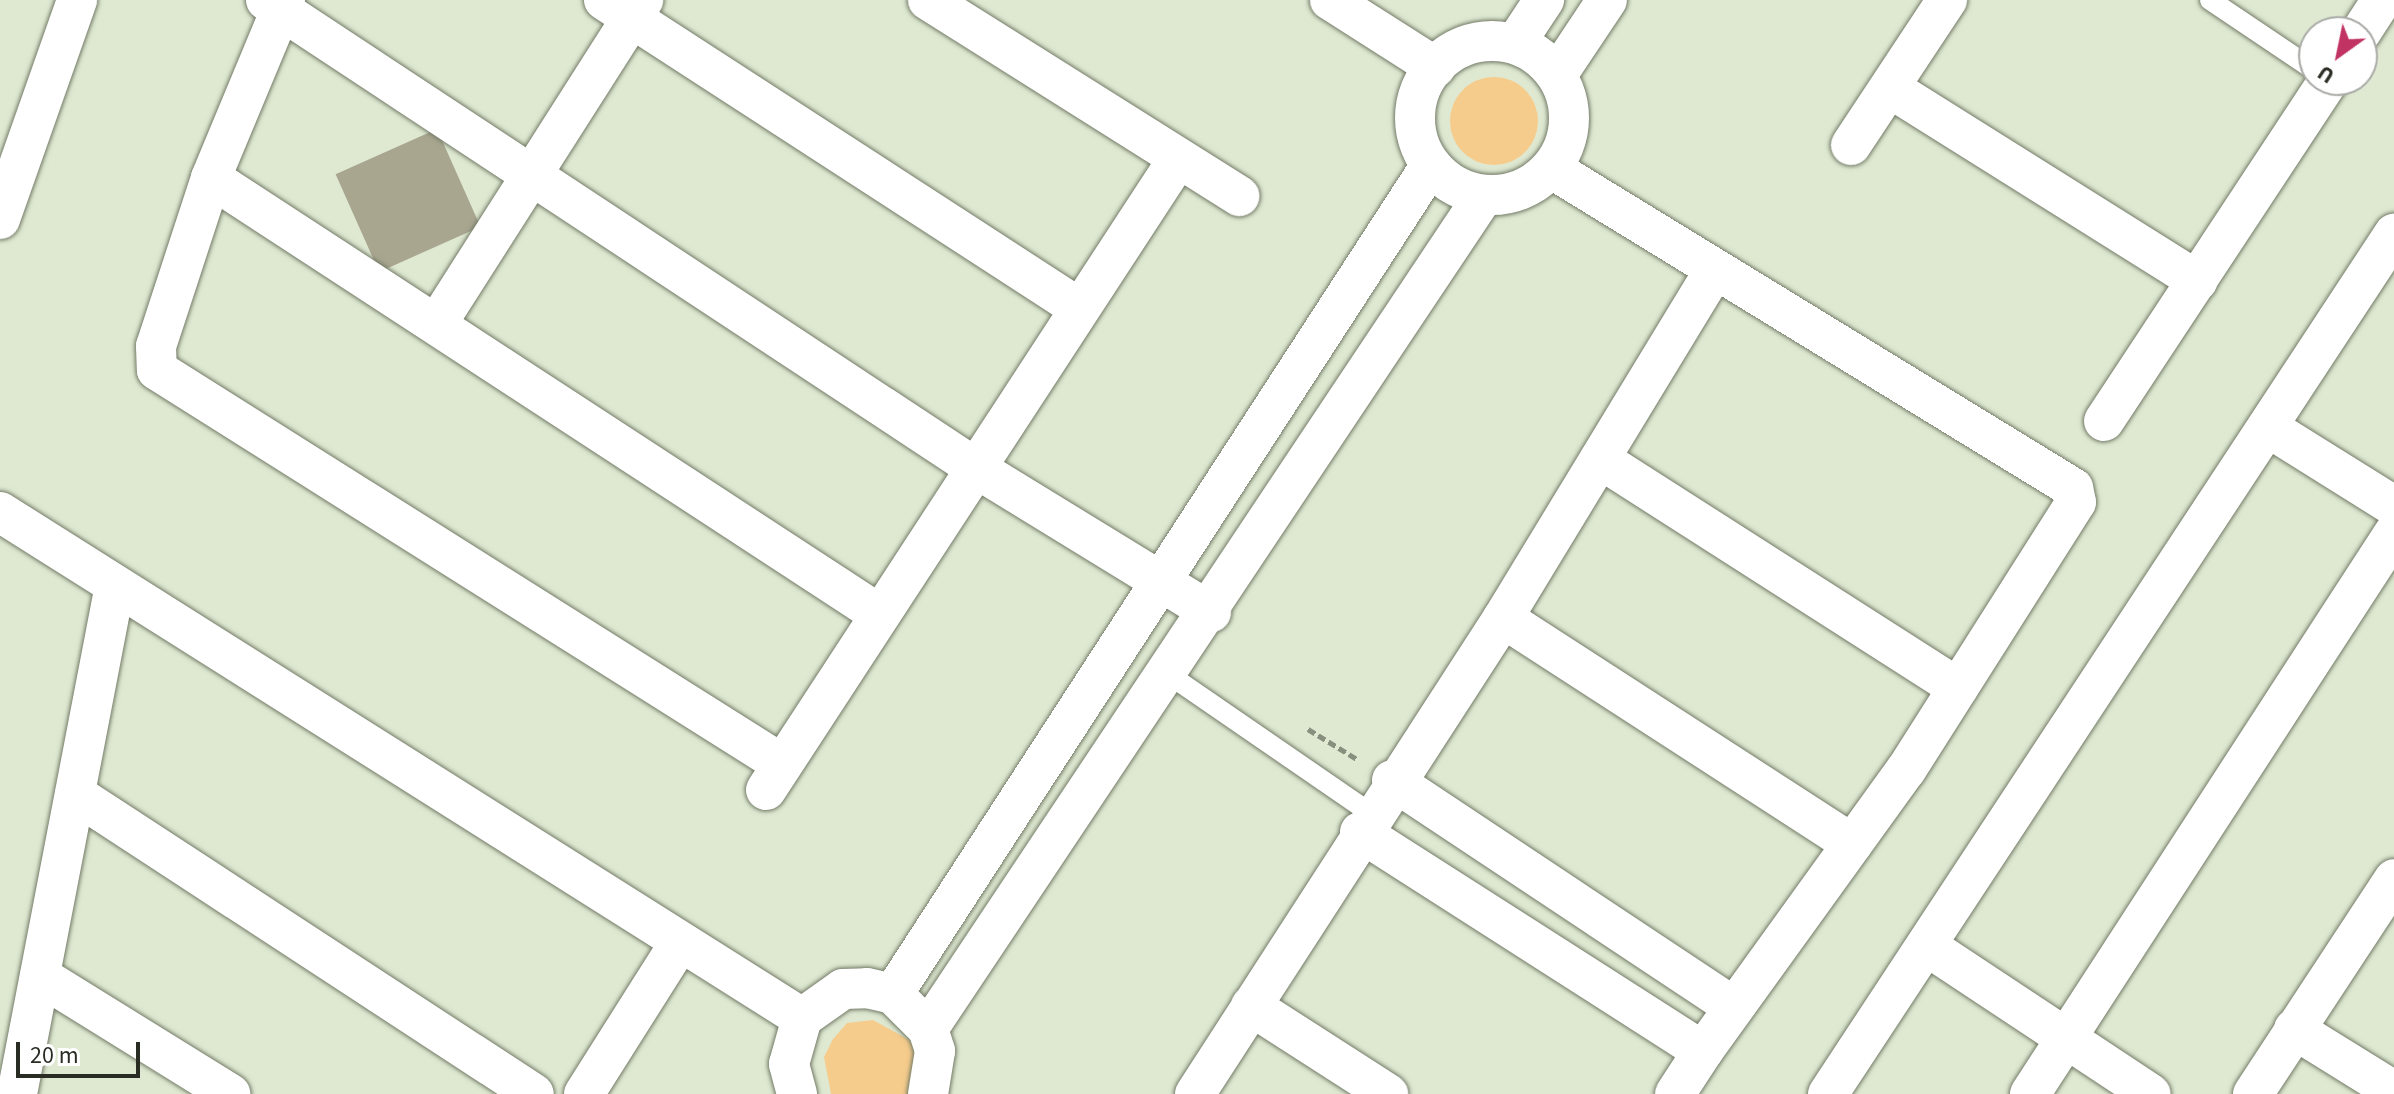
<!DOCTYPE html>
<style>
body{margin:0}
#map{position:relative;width:2394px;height:1094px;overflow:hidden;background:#dfe9d2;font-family:"Source Sans 3",sans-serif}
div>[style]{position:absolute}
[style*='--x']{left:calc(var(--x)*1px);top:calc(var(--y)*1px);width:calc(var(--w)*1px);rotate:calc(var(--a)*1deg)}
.green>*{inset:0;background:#f6cc8c}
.round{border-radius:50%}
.building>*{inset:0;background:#a9a690;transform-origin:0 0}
.path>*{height:5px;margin-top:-2.5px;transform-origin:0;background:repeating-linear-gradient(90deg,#888f7f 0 8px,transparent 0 12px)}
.roads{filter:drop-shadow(0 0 2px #737b67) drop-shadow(0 0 2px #737b67)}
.lane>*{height:20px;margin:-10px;padding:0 10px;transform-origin:10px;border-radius:10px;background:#fff}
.street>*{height:40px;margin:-20px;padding:0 20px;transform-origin:20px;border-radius:20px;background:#fff}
.street>.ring{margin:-20px;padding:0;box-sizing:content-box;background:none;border:40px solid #fff;border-radius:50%}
span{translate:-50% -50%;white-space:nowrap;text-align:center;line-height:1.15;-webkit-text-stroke:7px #fff;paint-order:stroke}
.north{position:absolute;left:2298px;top:16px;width:80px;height:80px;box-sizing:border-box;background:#fff;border:2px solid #a9aba7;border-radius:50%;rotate:213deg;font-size:22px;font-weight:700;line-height:32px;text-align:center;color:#282c23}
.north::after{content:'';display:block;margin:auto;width:28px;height:36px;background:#c03363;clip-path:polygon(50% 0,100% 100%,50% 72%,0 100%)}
.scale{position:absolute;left:16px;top:1042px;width:124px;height:36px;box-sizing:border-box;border:4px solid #282c23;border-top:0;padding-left:10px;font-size:24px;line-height:28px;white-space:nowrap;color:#282c23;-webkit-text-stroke:6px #fff;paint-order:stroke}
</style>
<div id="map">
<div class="green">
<i class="round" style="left:1450px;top:77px;width:88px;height:88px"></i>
<i style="clip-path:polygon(873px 1020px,913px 1042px,920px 1069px,909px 1094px,831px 1094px,824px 1057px,833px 1039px,847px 1023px)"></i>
</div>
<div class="building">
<i style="left:437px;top:129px;width:107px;height:111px;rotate:66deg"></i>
</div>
<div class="path">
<i style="--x:1308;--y:729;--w:57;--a:31.5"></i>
</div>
<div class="roads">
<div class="lane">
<i style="--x:2210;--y:0;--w:125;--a:33.9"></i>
<i style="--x:1168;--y:674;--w:249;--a:34.5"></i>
</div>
<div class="street">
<i style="--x:266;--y:0;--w:848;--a:33.41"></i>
<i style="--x:974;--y:467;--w:278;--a:31.5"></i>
<i style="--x:285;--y:0;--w:193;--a:112.6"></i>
<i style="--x:211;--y:178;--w:177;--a:108.1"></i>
<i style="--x:156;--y:346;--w:24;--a:88"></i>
<i style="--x:157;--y:370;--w:739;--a:32.23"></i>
<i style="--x:604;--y:0;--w:566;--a:32.96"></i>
<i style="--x:928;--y:0;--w:368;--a:32.2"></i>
<i style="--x:1330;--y:0;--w:125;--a:32.5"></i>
<i style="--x:2361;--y:32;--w:38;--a:-57"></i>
<i class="ring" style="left:1415px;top:41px;width:114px;height:114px"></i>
<i style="--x:1515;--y:44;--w:53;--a:-56.6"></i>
<i style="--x:1557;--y:75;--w:90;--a:-56.3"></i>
<i style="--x:1890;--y:88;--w:363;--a:32.1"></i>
<i style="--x:1851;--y:145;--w:174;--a:-56.5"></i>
<i style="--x:211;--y:178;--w:798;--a:33.13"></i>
<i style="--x:0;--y:219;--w:232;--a:-70.6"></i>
<i style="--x:438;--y:322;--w:382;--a:-57.5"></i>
<i style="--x:2104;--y:421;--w:409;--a:-56.6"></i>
<i style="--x:2269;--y:428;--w:147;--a:32"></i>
<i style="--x:1600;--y:459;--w:425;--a:32.6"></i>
<i style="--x:0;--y:512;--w:948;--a:32.25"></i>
<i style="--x:1503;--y:618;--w:416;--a:32.9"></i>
<i style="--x:1392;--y:780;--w:410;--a:33.6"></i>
<i style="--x:766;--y:790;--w:754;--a:-56.86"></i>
<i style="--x:75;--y:794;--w:548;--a:33.17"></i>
<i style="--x:1360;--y:832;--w:407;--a:32.6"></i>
<i style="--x:1703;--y:1051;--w:347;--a:-54.2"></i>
<i style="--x:1906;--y:770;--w:317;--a:-57.6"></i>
<i style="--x:2076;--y:502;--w:14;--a:-102"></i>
<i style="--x:2073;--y:488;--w:611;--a:-148.52"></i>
<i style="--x:1927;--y:946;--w:268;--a:33.5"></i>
<i style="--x:40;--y:976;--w:224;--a:31.8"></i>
<i style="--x:893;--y:994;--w:988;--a:-57.02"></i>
<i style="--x:1251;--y:1006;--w:163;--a:32.7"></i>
<i style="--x:928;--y:1029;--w:1002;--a:-56.31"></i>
<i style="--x:2294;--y:1029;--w:118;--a:31.8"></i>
<i style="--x:17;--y:1094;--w:518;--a:-79.1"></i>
<i style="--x:584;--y:1094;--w:180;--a:-57.7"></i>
<i style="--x:797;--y:1094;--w:31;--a:-105"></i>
<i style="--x:789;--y:1064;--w:48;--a:-74.2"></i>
<i style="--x:802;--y:1018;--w:50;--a:-35.3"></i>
<i style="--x:843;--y:989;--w:24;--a:-2"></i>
<i style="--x:867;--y:988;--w:27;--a:13"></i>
<i style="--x:893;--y:994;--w:49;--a:45"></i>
<i style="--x:928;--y:1029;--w:23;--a:72"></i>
<i style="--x:935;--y:1051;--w:44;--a:99.2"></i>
<i style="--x:1195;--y:1094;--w:567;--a:-57.09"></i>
<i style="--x:1503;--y:618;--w:408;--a:-58.7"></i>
<i style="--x:1675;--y:1094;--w:51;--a:-56.9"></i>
<i style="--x:1828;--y:1094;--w:1030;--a:-56.65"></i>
<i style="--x:2030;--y:1094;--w:669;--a:-57.02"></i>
<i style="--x:2253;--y:1094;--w:257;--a:-56.7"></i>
</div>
</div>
<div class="north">U</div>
<div class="scale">20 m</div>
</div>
